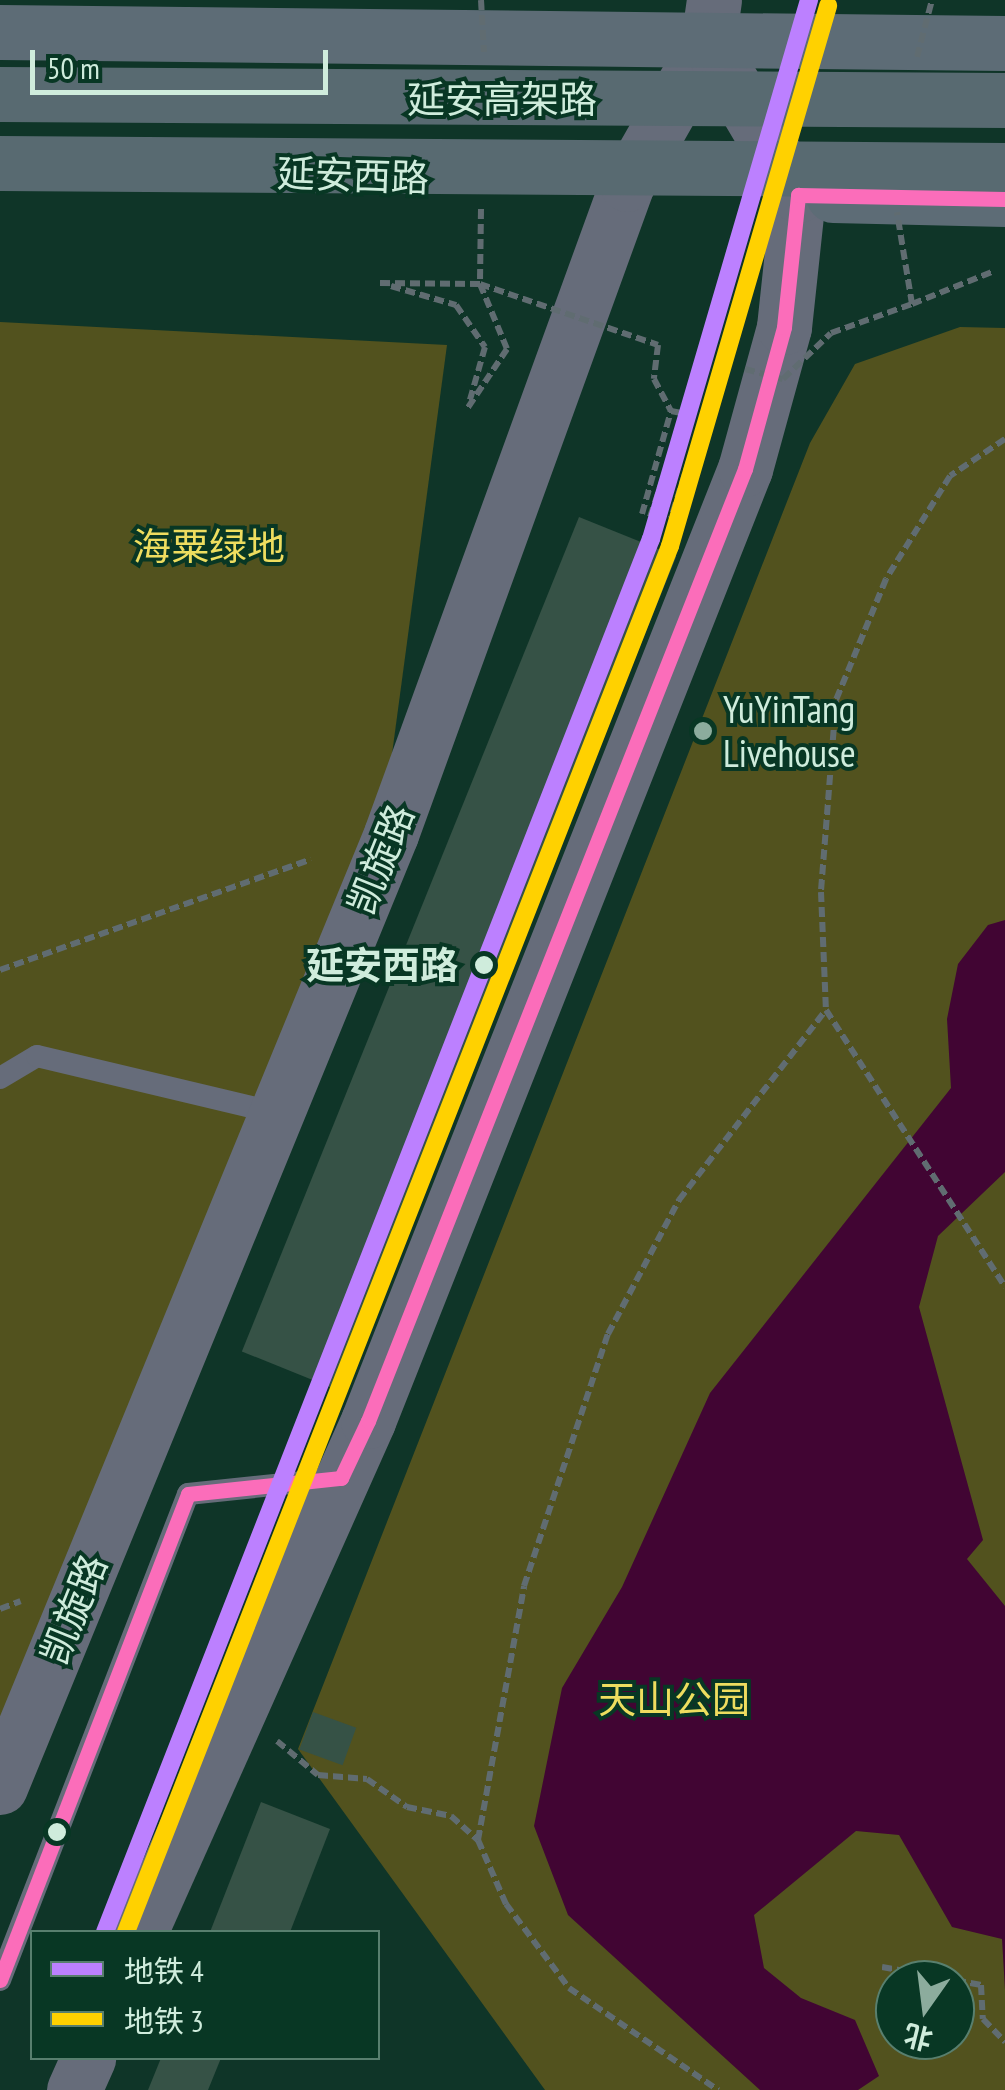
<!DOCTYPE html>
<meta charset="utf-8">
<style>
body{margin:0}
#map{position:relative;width:1005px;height:2090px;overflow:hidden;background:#0f3528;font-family:"PT Sans Narrow","Noto Sans SC",sans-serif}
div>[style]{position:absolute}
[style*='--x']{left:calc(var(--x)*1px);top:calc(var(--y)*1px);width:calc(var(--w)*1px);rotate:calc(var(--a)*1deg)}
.green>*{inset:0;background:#52521e}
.water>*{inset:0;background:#410533}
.building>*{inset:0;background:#365246;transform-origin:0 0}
.path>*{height:6px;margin-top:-3px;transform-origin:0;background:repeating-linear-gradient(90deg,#606c71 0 10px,transparent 0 15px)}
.service>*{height:22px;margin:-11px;padding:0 11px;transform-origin:11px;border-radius:11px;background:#666c7a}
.tertiary>*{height:55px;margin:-27.5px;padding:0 27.5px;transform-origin:27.5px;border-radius:27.5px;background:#666c7a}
.primary>*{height:55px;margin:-27.5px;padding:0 27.5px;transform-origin:27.5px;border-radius:27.5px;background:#5d6c76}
.path-bridge>*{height:6px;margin-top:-3px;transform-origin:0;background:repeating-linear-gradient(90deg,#606c71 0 10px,transparent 0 15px)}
.trunk-bridge>*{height:55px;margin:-27.5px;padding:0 27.5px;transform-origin:27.5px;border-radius:27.5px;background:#586a71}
.bus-1>*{height:15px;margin:-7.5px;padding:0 7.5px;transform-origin:7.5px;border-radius:7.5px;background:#fb6dba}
.metro-1>*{height:18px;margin:-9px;padding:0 9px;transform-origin:9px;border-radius:9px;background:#bc80ff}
.metro-2>*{height:18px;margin:-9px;padding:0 9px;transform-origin:9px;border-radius:9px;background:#ffd100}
.dots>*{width:28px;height:28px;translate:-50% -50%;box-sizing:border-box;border:5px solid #083724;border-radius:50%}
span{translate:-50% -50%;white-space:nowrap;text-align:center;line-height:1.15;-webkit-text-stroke:8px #083724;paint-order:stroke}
.street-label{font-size:38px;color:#cfecdc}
.park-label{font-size:38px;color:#eedd5f}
.poi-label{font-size:38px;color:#cfecdc}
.left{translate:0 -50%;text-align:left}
.stop-label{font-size:38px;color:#cfecdc;font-weight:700}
.right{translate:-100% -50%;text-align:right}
.legend{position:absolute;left:30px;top:1930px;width:350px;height:130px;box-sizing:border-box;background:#083724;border:2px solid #587f6e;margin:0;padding:12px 18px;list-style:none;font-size:30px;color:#cfecdc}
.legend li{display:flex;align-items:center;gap:20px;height:50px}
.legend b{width:50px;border:2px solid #587f6e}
.north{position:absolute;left:875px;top:1960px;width:100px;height:100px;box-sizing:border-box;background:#083724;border:2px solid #587f6e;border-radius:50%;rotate:194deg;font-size:28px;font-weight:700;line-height:40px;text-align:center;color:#cfecdc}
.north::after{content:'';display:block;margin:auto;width:35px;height:45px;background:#8cac9d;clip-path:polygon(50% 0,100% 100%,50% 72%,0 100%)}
.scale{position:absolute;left:30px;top:50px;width:298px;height:45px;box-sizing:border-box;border:5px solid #cfecdc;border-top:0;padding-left:12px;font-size:30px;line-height:35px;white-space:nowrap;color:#cfecdc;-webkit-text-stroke:8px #083724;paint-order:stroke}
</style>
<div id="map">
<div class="green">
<i style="clip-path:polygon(0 322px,447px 345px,383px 821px,0 1769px)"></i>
<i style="clip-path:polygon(evenodd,960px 327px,1005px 328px,1005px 2090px,545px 2090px,298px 1749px,810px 443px,855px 364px,960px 327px,895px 1980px,955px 1980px,955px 2040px,895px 2040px,895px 1980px)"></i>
</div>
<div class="water">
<i style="clip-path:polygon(1005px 920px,1005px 1172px,938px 1236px,919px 1307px,983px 1540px,967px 1559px,1005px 1606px,1005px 1990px,1002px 1939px,952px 1927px,899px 1835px,856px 1831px,754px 1915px,764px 1968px,801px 1998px,855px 2020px,879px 2076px,858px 2090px,760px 2090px,568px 1915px,534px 1826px,562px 1688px,622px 1587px,710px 1393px,951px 1088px,947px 1019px,958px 964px,988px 925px)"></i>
</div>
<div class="building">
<i style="left:579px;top:517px;width:105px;height:900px;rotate:22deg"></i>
<i style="left:313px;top:1712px;width:46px;height:40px;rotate:20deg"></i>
<i style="clip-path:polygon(261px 1802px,330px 1829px,290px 1932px,210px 1932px)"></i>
<i style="clip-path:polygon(161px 2058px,221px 2058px,208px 2090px,148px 2090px)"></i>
</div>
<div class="path">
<i style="--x:380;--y:283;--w:100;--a:0.6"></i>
<i style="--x:480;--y:284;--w:70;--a:67.4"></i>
<i style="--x:507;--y:349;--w:72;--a:123.7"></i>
<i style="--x:391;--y:286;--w:68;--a:16.3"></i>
<i style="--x:456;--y:305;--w:51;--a:55.4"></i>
<i style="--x:485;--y:347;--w:58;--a:105.9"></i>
<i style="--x:912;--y:304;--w:88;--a:-21.9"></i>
<i style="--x:658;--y:345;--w:34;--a:97"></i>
<i style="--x:654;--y:379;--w:36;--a:62"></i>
<i style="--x:1005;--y:439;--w:66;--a:146.1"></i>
<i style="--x:950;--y:476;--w:121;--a:121.9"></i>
<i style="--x:886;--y:579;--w:131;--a:112.5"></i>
<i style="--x:836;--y:700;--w:193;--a:94.5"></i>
<i style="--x:821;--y:892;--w:118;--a:87.6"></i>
<i style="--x:826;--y:1010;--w:330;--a:57.1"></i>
<i style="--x:642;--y:514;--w:107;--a:-74.3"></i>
<i style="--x:671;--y:411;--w:33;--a:11"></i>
<i style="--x:703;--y:417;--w:106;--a:107.6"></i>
<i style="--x:650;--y:517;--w:106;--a:-71.2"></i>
<i style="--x:0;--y:970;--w:330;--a:-19.6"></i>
<i style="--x:0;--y:1609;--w:22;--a:-21"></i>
<i style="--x:277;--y:1741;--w:53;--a:39.7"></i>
<i style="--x:318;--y:1775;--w:49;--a:4.7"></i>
<i style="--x:367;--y:1779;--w:49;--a:35"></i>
<i style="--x:407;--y:1807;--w:45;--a:11.6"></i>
<i style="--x:451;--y:1816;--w:36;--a:42"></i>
<i style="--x:478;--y:1840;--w:70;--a:66.4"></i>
<i style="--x:506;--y:1904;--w:105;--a:53.1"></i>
<i style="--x:569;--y:1988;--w:181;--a:34.4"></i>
<i style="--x:478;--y:1840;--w:258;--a:-79.7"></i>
<i style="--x:524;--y:1586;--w:266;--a:-71.6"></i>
<i style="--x:608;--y:1334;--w:152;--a:-62.1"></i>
<i style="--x:679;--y:1200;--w:240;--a:-52.3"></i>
<i style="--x:882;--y:1967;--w:101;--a:10.3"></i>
<i style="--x:981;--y:1985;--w:34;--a:87"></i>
<i style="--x:983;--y:2019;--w:32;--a:46"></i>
</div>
<div class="service">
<i style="--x:0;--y:1078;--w:43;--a:-30.7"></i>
<i style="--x:37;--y:1056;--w:247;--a:13.4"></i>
<i style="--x:0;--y:1980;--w:521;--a:-68.85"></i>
<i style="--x:188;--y:1494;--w:154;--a:-6"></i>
</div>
<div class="tertiary">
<i style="--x:0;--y:1787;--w:1030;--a:-67.69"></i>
<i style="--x:391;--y:834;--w:692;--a:-70.05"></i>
<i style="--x:627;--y:184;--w:163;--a:-60.3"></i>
<i style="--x:708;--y:42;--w:42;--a:-81.9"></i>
<i style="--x:140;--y:1932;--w:560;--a:-65.95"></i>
<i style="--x:368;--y:1421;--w:1024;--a:-68.4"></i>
<i style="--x:745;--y:469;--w:147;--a:-74.6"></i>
<i style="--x:784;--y:327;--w:133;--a:-83.9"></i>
<i style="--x:798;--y:195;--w:178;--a:-120.5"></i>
<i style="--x:74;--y:2090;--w:35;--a:-66"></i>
</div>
<div class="primary">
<i style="--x:0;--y:32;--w:1005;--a:0.63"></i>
<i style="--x:833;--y:195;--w:172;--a:1.3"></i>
</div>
<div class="path-bridge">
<i style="--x:481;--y:0;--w:52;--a:86.7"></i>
<i style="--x:917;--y:57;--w:59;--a:-75.3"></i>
<i style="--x:481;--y:209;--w:75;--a:90.8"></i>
<i style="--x:480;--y:284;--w:188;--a:18.9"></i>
<i style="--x:745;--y:369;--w:39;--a:15"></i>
<i style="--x:783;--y:379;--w:66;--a:-43.8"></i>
<i style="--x:831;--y:333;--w:86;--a:-19.7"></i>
<i style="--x:912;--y:304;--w:93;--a:-99.3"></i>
</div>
<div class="trunk-bridge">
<i style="--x:0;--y:94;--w:1005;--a:0.34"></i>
<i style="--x:0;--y:163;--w:1005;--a:0.4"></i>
</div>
<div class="bus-1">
<i style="--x:0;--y:1980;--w:521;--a:-68.85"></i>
<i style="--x:188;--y:1494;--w:154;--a:-6"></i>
<i style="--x:341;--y:1478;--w:63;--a:-64.7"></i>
<i style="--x:368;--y:1421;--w:1024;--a:-68.4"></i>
<i style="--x:745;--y:469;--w:147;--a:-74.6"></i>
<i style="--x:784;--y:327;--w:133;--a:-83.9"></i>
<i style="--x:798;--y:195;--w:207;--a:1.1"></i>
</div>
<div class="metro-1">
<i style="--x:105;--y:1932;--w:1496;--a:-68.6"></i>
<i style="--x:651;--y:539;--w:562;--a:-73.66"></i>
</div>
<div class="metro-2">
<i style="--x:126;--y:1932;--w:1489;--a:-68.57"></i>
<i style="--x:670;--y:546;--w:563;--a:-73.69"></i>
</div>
<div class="dots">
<i style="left:703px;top:731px;background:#8cac9d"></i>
<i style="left:484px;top:965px;background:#cfecdc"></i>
<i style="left:57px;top:1832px;background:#cfecdc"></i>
</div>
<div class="street-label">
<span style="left:502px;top:99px">延安高架路</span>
<span style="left:353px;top:175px;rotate:2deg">延安西路</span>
<span style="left:380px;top:859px;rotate:-68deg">凯旋路</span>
<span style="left:73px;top:1609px;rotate:-68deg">凯旋路</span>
</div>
<div class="park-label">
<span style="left:209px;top:546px">海粟绿地</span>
<span style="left:674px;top:1699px">天山公园</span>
</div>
<div class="poi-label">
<span class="left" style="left:723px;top:731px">YuYinTang<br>Livehouse</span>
</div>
<div class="stop-label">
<span class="right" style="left:458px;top:965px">延安西路</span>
</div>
<ul class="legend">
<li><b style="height:12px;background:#bc80ff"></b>地铁 4</li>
<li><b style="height:12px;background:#ffd100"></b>地铁 3</li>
</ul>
<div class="north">北</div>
<div class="scale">50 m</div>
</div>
